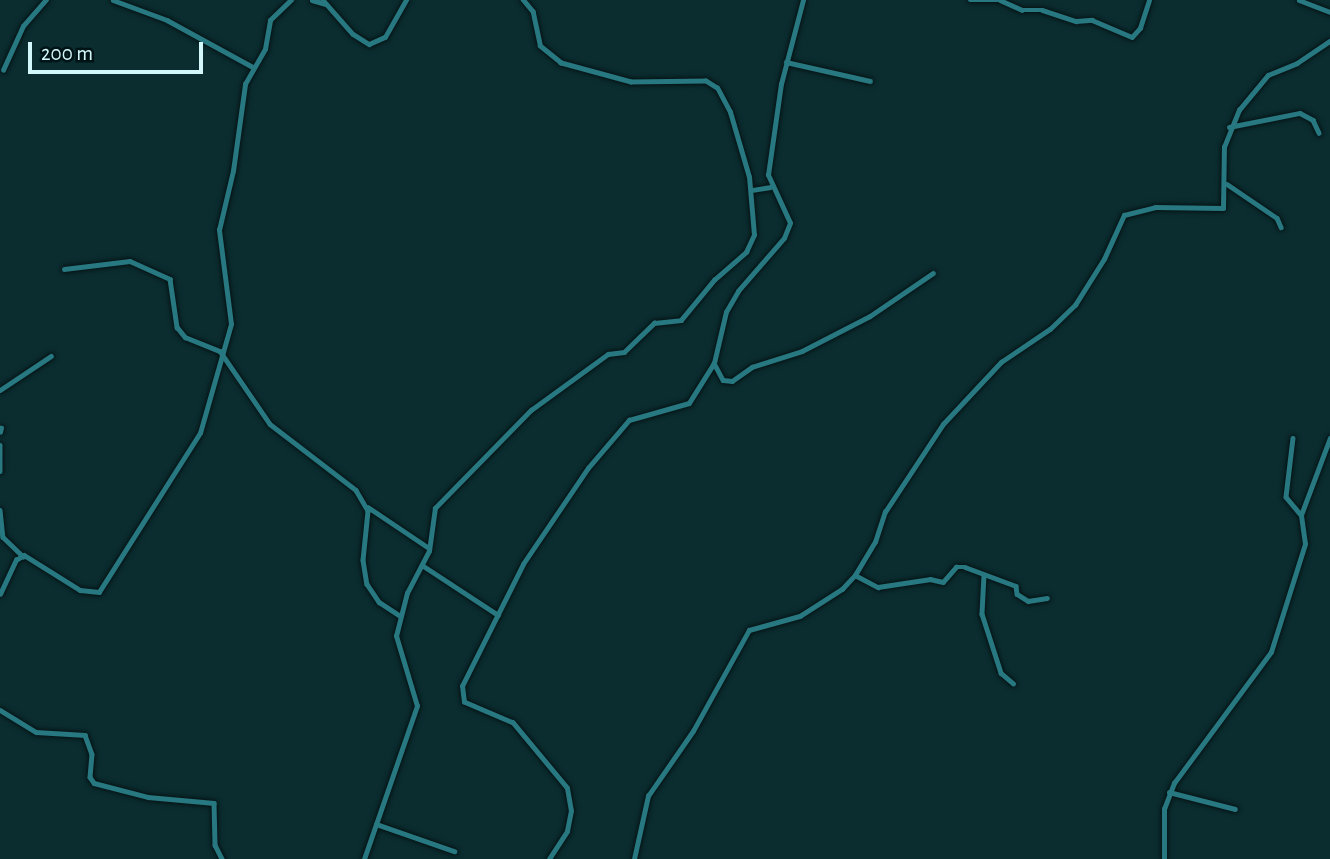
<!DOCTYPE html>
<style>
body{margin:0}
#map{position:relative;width:1330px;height:859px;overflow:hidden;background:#0b2d30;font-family:"Alegreya Sans",sans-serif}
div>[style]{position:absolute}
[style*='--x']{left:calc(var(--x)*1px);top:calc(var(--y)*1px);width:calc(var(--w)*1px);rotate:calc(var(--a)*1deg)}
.roads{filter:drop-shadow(0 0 2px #061314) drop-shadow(0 0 2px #061314)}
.minor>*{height:4.5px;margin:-2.25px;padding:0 2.25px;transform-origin:2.25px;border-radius:2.25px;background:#277880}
span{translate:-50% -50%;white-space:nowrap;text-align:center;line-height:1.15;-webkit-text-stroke:6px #001416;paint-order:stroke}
.scale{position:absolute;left:28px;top:42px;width:175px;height:32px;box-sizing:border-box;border:4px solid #d3f8fc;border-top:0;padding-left:9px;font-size:21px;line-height:24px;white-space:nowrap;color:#d3f8fc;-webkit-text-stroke:5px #001416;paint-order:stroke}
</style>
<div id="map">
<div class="roads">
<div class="minor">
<i style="--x:113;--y:0;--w:58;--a:20.3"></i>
<i style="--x:167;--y:20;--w:98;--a:28.7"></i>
<i style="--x:312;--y:0;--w:14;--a:17"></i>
<i style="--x:323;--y:0;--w:45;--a:48.6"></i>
<i style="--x:353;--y:34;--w:19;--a:32"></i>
<i style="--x:369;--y:44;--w:17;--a:-24"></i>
<i style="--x:385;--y:37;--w:43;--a:-60.4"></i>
<i style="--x:970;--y:0;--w:30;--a:0"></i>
<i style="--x:1000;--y:0;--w:24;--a:24"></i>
<i style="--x:1022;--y:10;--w:20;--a:0"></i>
<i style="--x:1042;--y:10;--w:36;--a:18"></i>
<i style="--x:1076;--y:21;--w:16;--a:-4"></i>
<i style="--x:1092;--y:20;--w:43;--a:23"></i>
<i style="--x:1132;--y:37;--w:12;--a:-48"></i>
<i style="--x:1140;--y:28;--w:29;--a:-72"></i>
<i style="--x:1299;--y:0;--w:33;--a:21"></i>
<i style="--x:786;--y:62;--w:86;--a:12.7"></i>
<i style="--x:3;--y:70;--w:48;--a:-65.6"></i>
<i style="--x:23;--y:26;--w:35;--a:-49"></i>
<i style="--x:1229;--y:127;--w:72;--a:-11.2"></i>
<i style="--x:1300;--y:113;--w:15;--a:28"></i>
<i style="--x:1313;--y:120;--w:14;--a:65"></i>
<i style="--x:1227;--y:184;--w:60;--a:34.2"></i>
<i style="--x:1277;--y:218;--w:10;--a:66"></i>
<i style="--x:752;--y:190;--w:18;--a:-9"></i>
<i style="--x:64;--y:269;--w:66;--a:-6.9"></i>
<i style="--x:130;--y:261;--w:44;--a:24.2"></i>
<i style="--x:170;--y:279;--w:49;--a:81.7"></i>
<i style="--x:177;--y:327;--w:13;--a:51"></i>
<i style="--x:185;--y:337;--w:38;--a:22"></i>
<i style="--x:220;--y:351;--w:88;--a:55.6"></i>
<i style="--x:270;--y:424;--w:108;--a:37.5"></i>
<i style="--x:356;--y:490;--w:24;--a:60"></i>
<i style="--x:368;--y:511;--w:49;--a:95.8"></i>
<i style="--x:363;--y:560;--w:24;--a:81"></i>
<i style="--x:367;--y:584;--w:22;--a:56"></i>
<i style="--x:379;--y:602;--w:24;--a:33"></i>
<i style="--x:714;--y:363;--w:19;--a:62"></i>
<i style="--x:723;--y:380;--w:9;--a:6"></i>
<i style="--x:732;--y:381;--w:24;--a:-35"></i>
<i style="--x:752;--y:367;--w:52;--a:-17.7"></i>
<i style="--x:802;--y:351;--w:76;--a:-27.2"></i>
<i style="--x:870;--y:316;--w:76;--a:-34.3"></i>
<i style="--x:0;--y:390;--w:61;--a:-33.7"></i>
<i style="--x:0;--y:432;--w:4;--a:-76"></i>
<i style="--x:1293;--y:438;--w:59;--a:96.8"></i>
<i style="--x:1286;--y:497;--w:23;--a:50"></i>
<i style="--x:0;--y:445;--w:26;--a:90"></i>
<i style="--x:368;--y:507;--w:73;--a:33.9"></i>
<i style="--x:0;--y:510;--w:27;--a:84"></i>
<i style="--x:3;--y:537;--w:28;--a:44"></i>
<i style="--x:422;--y:565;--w:91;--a:33.3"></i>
<i style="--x:855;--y:575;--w:26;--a:28"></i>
<i style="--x:878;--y:587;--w:53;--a:-8.7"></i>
<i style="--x:930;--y:579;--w:13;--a:13"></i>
<i style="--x:943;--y:582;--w:20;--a:-49"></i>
<i style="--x:956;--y:567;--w:9;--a:0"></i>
<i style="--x:965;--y:567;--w:54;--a:20.4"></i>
<i style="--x:1016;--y:586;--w:8;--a:83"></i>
<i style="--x:1017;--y:594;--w:13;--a:32"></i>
<i style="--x:1028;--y:601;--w:19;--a:-9"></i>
<i style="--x:984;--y:575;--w:39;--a:93"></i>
<i style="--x:982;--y:614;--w:62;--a:72.1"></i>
<i style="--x:1001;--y:673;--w:16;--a:40"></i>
<i style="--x:0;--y:594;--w:38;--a:-65"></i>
<i style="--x:16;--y:560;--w:9;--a:-32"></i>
<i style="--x:24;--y:555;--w:66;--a:32"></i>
<i style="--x:80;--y:590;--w:19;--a:6"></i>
<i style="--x:99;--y:592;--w:188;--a:-57.6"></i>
<i style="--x:200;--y:433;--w:113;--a:-74.1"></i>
<i style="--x:231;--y:324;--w:95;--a:-97.3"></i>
<i style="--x:219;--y:230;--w:61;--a:-76.7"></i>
<i style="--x:233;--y:171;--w:88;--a:-82.1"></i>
<i style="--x:245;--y:84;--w:40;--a:-60.3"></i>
<i style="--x:265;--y:49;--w:29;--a:-80"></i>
<i style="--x:270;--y:20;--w:29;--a:-44"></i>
<i style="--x:0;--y:710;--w:42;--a:31.4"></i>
<i style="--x:36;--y:732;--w:49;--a:3.5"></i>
<i style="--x:85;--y:735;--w:20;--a:70"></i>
<i style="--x:92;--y:754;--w:23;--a:95"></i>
<i style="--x:90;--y:777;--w:7;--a:56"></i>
<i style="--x:94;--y:783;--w:56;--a:14.5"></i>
<i style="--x:148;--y:797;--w:66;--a:5.2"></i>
<i style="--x:214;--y:803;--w:42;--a:88.6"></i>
<i style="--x:215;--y:845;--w:16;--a:63"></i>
<i style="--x:1169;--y:792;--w:68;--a:14.4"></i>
<i style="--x:376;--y:824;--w:83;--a:19.1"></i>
<i style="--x:364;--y:859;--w:162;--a:-70.9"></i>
<i style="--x:417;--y:706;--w:73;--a:-106.7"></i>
<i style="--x:396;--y:636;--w:44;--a:-75.7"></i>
<i style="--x:407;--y:593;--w:47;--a:-62.4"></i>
<i style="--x:429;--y:551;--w:43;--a:-82.1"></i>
<i style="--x:435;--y:508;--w:137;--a:-45.6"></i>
<i style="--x:531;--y:410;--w:95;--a:-36"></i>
<i style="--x:608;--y:354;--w:16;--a:-7"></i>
<i style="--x:624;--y:352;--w:42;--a:-44"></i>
<i style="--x:654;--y:323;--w:27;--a:-6"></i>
<i style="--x:681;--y:320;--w:52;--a:-50.5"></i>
<i style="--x:714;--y:280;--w:43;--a:-41.2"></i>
<i style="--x:746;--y:252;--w:19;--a:-65"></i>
<i style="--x:754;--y:235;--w:58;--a:-94.9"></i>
<i style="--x:749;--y:177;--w:68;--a:-106.3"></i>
<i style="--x:730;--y:112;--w:27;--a:-118"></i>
<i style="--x:717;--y:88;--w:13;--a:-148"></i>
<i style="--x:706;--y:81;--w:75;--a:179.2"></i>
<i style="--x:631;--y:82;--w:73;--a:-164.8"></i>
<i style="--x:561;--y:63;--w:27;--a:-141"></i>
<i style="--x:540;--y:46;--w:35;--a:-102"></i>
<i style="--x:533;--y:12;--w:16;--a:-130"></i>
<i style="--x:549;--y:859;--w:33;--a:-57"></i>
<i style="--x:567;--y:831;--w:20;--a:-79"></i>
<i style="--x:571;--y:811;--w:23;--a:-100"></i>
<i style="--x:567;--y:788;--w:85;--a:-129.7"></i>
<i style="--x:513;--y:723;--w:53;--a:-156.8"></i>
<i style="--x:464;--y:702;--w:16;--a:-97"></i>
<i style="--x:462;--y:686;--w:136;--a:-63.4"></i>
<i style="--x:523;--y:564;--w:116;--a:-55.9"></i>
<i style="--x:588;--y:468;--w:63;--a:-49.5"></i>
<i style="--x:629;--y:420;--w:62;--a:-15.8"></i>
<i style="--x:689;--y:403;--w:47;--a:-58"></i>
<i style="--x:714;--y:363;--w:52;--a:-76.8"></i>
<i style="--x:726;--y:312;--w:24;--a:-60"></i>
<i style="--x:738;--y:291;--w:70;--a:-49"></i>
<i style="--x:784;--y:238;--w:16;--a:-68"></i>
<i style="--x:790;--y:223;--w:53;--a:-114.6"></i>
<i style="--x:768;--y:175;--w:92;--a:-81.9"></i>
<i style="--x:781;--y:84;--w:87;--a:-75.3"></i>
<i style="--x:634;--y:859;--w:65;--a:-77.5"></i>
<i style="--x:648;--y:796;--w:79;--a:-55.3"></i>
<i style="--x:693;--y:731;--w:115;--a:-61"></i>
<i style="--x:749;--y:630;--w:53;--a:-15.4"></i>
<i style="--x:800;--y:616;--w:50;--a:-32.7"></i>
<i style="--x:842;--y:589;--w:19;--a:-47"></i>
<i style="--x:855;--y:575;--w:39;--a:-59"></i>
<i style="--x:875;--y:542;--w:32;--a:-72"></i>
<i style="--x:885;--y:512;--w:105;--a:-56.6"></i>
<i style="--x:943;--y:424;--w:85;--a:-46.9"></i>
<i style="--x:1001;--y:362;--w:59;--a:-34"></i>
<i style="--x:1050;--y:329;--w:35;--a:-44"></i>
<i style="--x:1075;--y:305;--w:54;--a:-57.8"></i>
<i style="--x:1104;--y:259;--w:48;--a:-65.6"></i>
<i style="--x:1124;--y:215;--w:32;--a:-14"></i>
<i style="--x:1155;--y:207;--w:68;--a:0.8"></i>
<i style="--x:1223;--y:208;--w:61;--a:-89.1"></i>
<i style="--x:1224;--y:147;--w:40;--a:-68"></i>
<i style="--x:1239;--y:110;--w:45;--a:-50.4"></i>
<i style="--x:1268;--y:75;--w:31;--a:-22"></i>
<i style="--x:1297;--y:63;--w:40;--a:-34"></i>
<i style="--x:1164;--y:859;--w:50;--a:-90"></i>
<i style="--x:1164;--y:809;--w:28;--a:-69"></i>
<i style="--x:1174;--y:783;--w:163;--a:-53.5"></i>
<i style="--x:1271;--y:652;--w:113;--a:-72.5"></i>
<i style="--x:1305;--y:544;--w:29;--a:-98"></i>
<i style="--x:1301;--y:515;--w:82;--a:-69.4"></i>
</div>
</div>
<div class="scale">200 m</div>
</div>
